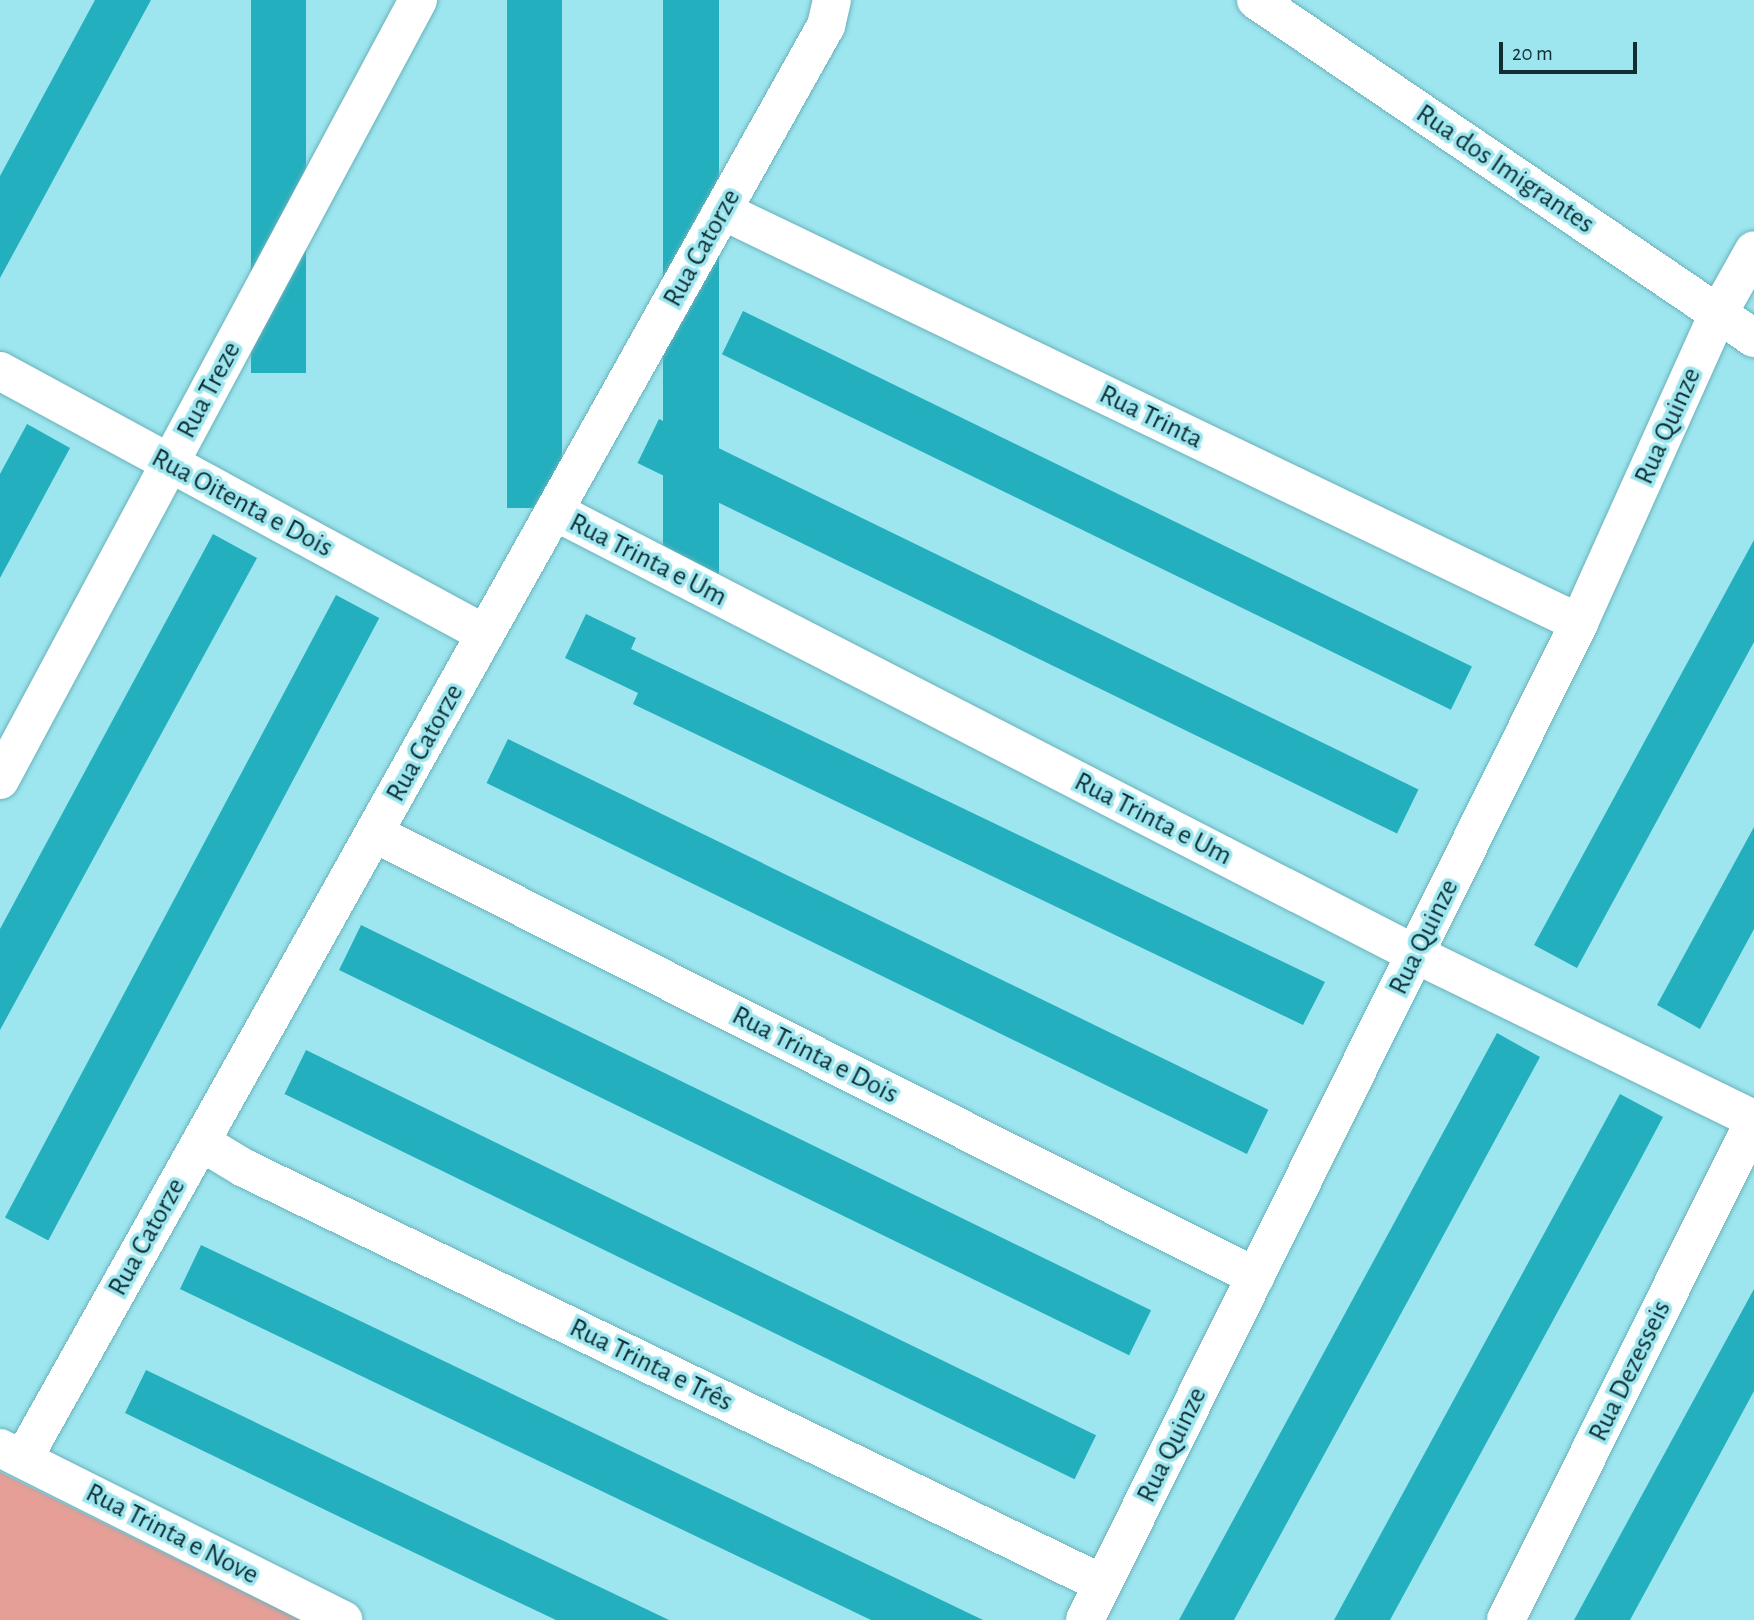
<!DOCTYPE html>
<meta charset="utf-8">
<style>
body{margin:0}
#map{position:relative;width:1754px;height:1620px;overflow:hidden;background:#9de6ef;font-family:"Alegreya Sans",sans-serif}
div>[style]{position:absolute}
[style*='--x']{left:calc(var(--x)*1px);top:calc(var(--y)*1px);width:calc(var(--w)*1px);rotate:calc(var(--a)*1deg)}
.green>*{inset:0;background:#e59f97}
.building>*{inset:0;background:#23afbe;transform-origin:0 0}
.roads{filter:drop-shadow(0 0 2px #6ab1bb) drop-shadow(0 0 2px #6ab1bb)}
.minor>*{height:38px;margin:-19px;padding:0 19px;transform-origin:19px;border-radius:19px;background:#fff}
span{translate:-50% -50%;white-space:nowrap;text-align:center;line-height:1.15;-webkit-text-stroke:7px #9de6ef;paint-order:stroke}
.street-label{font-size:28px;color:#112f33}
.scale{position:absolute;left:1499px;top:42px;width:138px;height:32px;box-sizing:border-box;border:4px solid #112f33;border-top:0;padding-left:9px;font-size:21px;line-height:24px;white-space:nowrap;color:#112f33;-webkit-text-stroke:5px #9de6ef;paint-order:stroke}
</style>
<div id="map">
<div class="green">
<i style="clip-path:polygon(0 1472px,300px 1620px,0 1620px)"></i>
</div>
<div class="building">
<i style="clip-path:polygon(95px 0,151px 0,0 278px,0 176px)"></i>
<i style="left:251px;top:0;width:55px;height:373px"></i>
<i style="left:507px;top:0;width:55px;height:508px"></i>
<i style="left:663px;top:0;width:56px;height:577px"></i>
<i style="left:743px;top:311px;width:811px;height:48px;rotate:26deg"></i>
<i style="left:659px;top:419px;width:845px;height:49px;rotate:26deg"></i>
<i style="clip-path:polygon(27px 424px,70px 448px,0 578px,0 474px)"></i>
<i style="clip-path:polygon(213px 534px,257px 558px,0 1030px,0 929px)"></i>
<i style="clip-path:polygon(1754px 540px,1754px 642px,1577px 968px,1534px 945px)"></i>
<i style="left:336px;top:595px;width:49px;height:705px;rotate:28deg"></i>
<i style="clip-path:polygon(586px 614px,636px 638px,631px 649px,1325px 982px,1303px 1025px,633px 704px,638px 693px,565px 658px)"></i>
<i style="left:508px;top:739px;width:846px;height:49px;rotate:26deg"></i>
<i style="clip-path:polygon(1754px 827px,1754px 929px,1700px 1029px,1657px 1005px)"></i>
<i style="left:361px;top:925px;width:879px;height:50px;rotate:26deg"></i>
<i style="clip-path:polygon(1497px 1033px,1540px 1057px,1416px 1286px,1234px 1620px,1179px 1620px)"></i>
<i style="left:306px;top:1050px;width:879px;height:49px;rotate:26deg"></i>
<i style="clip-path:polygon(1620px 1094px,1663px 1117px,1637px 1166px,1390px 1620px,1334px 1620px)"></i>
<i style="clip-path:polygon(201px 1245px,375px 1328px,983px 1620px,871px 1620px,428px 1408px,180px 1289px)"></i>
<i style="clip-path:polygon(1754px 1289px,1754px 1391px,1713px 1467px,1630px 1620px,1574px 1620px)"></i>
<i style="clip-path:polygon(146px 1370px,537px 1557px,669px 1620px,556px 1620px,373px 1533px,125px 1413px)"></i>
</div>
<div class="roads">
<div class="minor">
<i style="--x:1256;--y:0;--w:602;--a:34.17"></i>
<i style="--x:723;--y:211;--w:950;--a:25.7"></i>
<i style="--x:0;--y:371;--w:552;--a:28.47"></i>
<i style="--x:554;--y:511;--w:968;--a:27.23"></i>
<i style="--x:1415;--y:954;--w:377;--a:26"></i>
<i style="--x:0;--y:780;--w:885;--a:-61.81"></i>
<i style="--x:374;--y:833;--w:987;--a:26.72"></i>
<i style="--x:201;--y:1142;--w:50;--a:31.2"></i>
<i style="--x:244;--y:1168;--w:954;--a:25.84"></i>
<i style="--x:0;--y:1448;--w:384;--a:26.6"></i>
<i style="--x:23;--y:1459;--w:1643;--a:-60.74"></i>
<i style="--x:826;--y:26;--w:27;--a:-77"></i>
<i style="--x:1085;--y:1620;--w:1113;--a:-63.64"></i>
<i style="--x:1579;--y:623;--w:339;--a:-65.8"></i>
<i style="--x:1718;--y:314;--w:73;--a:-60.6"></i>
<i style="--x:1506;--y:1620;--w:557;--a:-63.57"></i>
</div>
</div>
<div class="street-label">
<span style="left:1505px;top:169px;rotate:34deg">Rua dos Imigrantes</span>
<span style="left:702px;top:248px;rotate:-61deg">Rua Catorze</span>
<span style="left:209px;top:390px;rotate:-62deg">Rua Treze</span>
<span style="left:1151px;top:417px;rotate:26deg">Rua Trinta</span>
<span style="left:1668px;top:426px;rotate:-66deg">Rua Quinze</span>
<span style="left:242px;top:503px;rotate:28deg">Rua Oitenta e Dois</span>
<span style="left:648px;top:560px;rotate:27deg">Rua Trinta e Um</span>
<span style="left:425px;top:743px;rotate:-61deg">Rua Catorze</span>
<span style="left:1153px;top:819px;rotate:27deg">Rua Trinta e Um</span>
<span style="left:1424px;top:937px;rotate:-64deg">Rua Quinze</span>
<span style="left:815px;top:1055px;rotate:27deg">Rua Trinta e Dois</span>
<span style="left:147px;top:1237px;rotate:-61deg">Rua Catorze</span>
<span style="left:651px;top:1365px;rotate:26deg">Rua Trinta e Três</span>
<span style="left:1630px;top:1371px;rotate:-64deg">Rua Dezesseis</span>
<span style="left:1172px;top:1445px;rotate:-64deg">Rua Quinze</span>
<span style="left:172px;top:1534px;rotate:27deg">Rua Trinta e Nove</span>
</div>
<div class="scale">20 m</div>
</div>
